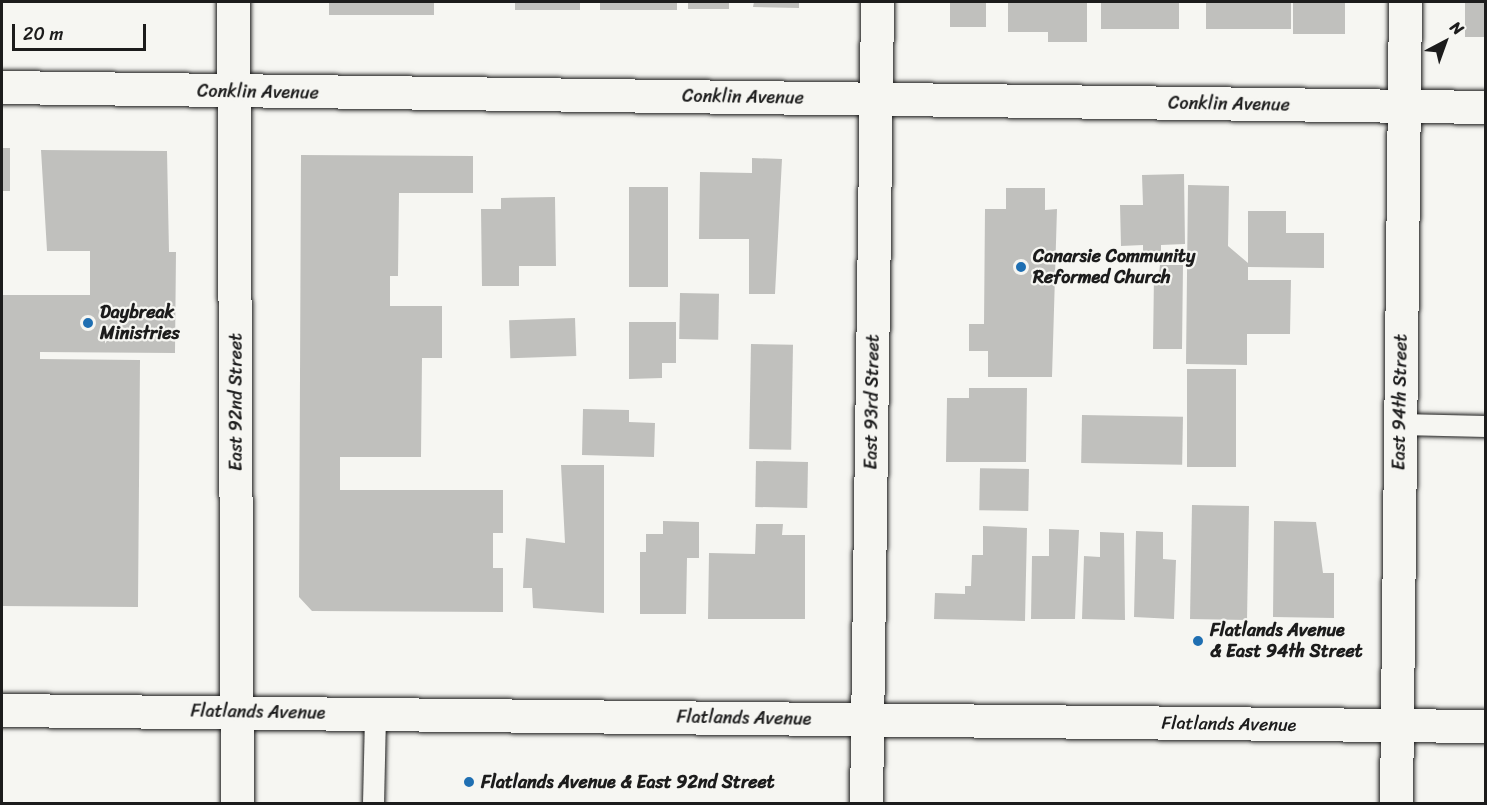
<!DOCTYPE html>
<style>
body{margin:0}
#map{position:relative;width:1487px;height:805px;overflow:hidden;background:#f6f6f2;font-family:Sriracha,sans-serif}
div>[style]{position:absolute}
[style*='--x']{left:calc(var(--x)*1px);top:calc(var(--y)*1px);width:calc(var(--w)*1px);rotate:calc(var(--a)*1deg)}
.building>*{inset:0;background:#c0c0bd;transform-origin:0 0}
.roads{filter:drop-shadow(0 0 2px #1c1c1c) drop-shadow(0 0 2px #1c1c1c)}
.lane>*{height:21px;margin:-10.5px;padding:0 10.5px;transform-origin:10.5px;border-radius:10.5px;background:#f6f6f2}
.street>*{height:33px;margin:-16.5px;padding:0 16.5px;transform-origin:16.5px;border-radius:16.5px;background:#f6f6f2}
.secondary>*{height:33px;margin:-16.5px;padding:0 16.5px;transform-origin:16.5px;border-radius:16.5px;background:#f6f6f2}
.dots>*{width:16px;height:16px;translate:-50% -50%;box-sizing:border-box;border:3px solid #f6f6f2;border-radius:50%}
span{translate:-50% -50%;white-space:nowrap;text-align:center;line-height:1.15;-webkit-text-stroke:4.5px #f6f6f2;paint-order:stroke}
.street-label{font-size:18px;color:#1c1c1c}
.poi-label{font-size:18px;color:#1c1c1c;font-weight:700}
.left{translate:0 -50%;text-align:left}
.frame{position:absolute;inset:0;border:3px solid #1c1c1c;pointer-events:none}
.north{position:absolute;left:1415px;top:12px;width:60px;height:60px;-webkit-text-stroke:4px #f6f6f2;paint-order:stroke;rotate:41deg;font-size:16px;font-weight:700;line-height:24px;text-align:center;color:#1c1c1c}
.north::after{content:'';display:block;margin:auto;width:21px;height:27px;background:#1c1c1c;clip-path:polygon(50% 0,100% 100%,50% 72%,0 100%)}
.scale{position:absolute;left:12px;top:24px;width:134px;height:27px;box-sizing:border-box;border:3px solid #1c1c1c;border-top:0;padding-left:8px;font-size:18px;line-height:21px;white-space:nowrap;color:#1c1c1c;-webkit-text-stroke:4px #f6f6f2;paint-order:stroke}
</style>
<div id="map">
<div class="building">
<i style="left:329px;top:2px;width:105px;height:13px"></i>
<i style="left:515px;top:2px;width:65px;height:8px"></i>
<i style="left:600px;top:2px;width:77px;height:8px"></i>
<i style="left:688px;top:2px;width:41px;height:7px"></i>
<i style="clip-path:polygon(754px 2px,799px 2px,799px 8px,753px 7px)"></i>
<i style="left:950px;top:2px;width:36px;height:25px"></i>
<i style="clip-path:polygon(1008px 2px,1087px 2px,1087px 42px,1048px 42px,1048px 32px,1008px 32px)"></i>
<i style="left:1101px;top:2px;width:78px;height:27px"></i>
<i style="left:1206px;top:2px;width:85px;height:27px"></i>
<i style="left:1293px;top:2px;width:52px;height:32px"></i>
<i style="left:1465px;top:2px;width:21px;height:35px"></i>
<i style="left:2px;top:148px;width:8px;height:43px"></i>
<i style="clip-path:polygon(41px 150px,167px 151px,169px 252px,176px 252px,175px 353px,40px 352px,40px 359px,140px 360px,138px 607px,2px 606px,2px 295px,90px 295px,90px 251px,47px 251px)"></i>
<i style="clip-path:polygon(301px 155px,473px 156px,473px 193px,399px 193px,398px 276px,390px 276px,390px 306px,442px 306px,442px 358px,422px 358px,421px 457px,340px 457px,340px 490px,503px 490px,503px 533px,493px 533px,493px 568px,503px 568px,503px 612px,312px 611px,299px 597px)"></i>
<i style="clip-path:polygon(752px 158px,782px 159px,775px 294px,749px 294px,749px 239px,699px 239px,700px 172px,752px 173px)"></i>
<i style="clip-path:polygon(1184px 174px,1185px 244px,1161px 245px,1161px 258px,1143px 259px,1143px 245px,1121px 246px,1120px 205px,1143px 205px,1142px 175px)"></i>
<i style="clip-path:polygon(1188px 185px,1229px 186px,1228px 246px,1248px 263px,1248px 211px,1286px 211px,1286px 233px,1324px 233px,1324px 268px,1248px 267px,1248px 280px,1291px 280px,1290px 334px,1247px 334px,1247px 365px,1186px 364px)"></i>
<i style="left:629px;top:187px;width:39px;height:100px"></i>
<i style="clip-path:polygon(1006px 188px,1045px 188px,1045px 210px,1057px 209px,1052px 377px,988px 377px,988px 351px,969px 351px,969px 324px,984px 324px,985px 209px,1006px 209px)"></i>
<i style="clip-path:polygon(555px 197px,556px 266px,519px 266px,519px 286px,482px 286px,481px 209px,501px 209px,501px 198px)"></i>
<i style="clip-path:polygon(1160px 265px,1183px 265px,1182px 349px,1153px 349px,1154px 274px,1159px 274px)"></i>
<i style="left:680px;top:293px;width:39px;height:46px;rotate:1deg"></i>
<i style="left:575px;top:318px;width:38px;height:66px;rotate:88deg"></i>
<i style="clip-path:polygon(629px 322px,676px 322px,676px 363px,662px 363px,662px 378px,629px 379px)"></i>
<i style="left:751px;top:344px;width:42px;height:105px;rotate:1deg"></i>
<i style="left:1187px;top:369px;width:49px;height:98px"></i>
<i style="clip-path:polygon(969px 388px,1027px 388px,1026px 462px,946px 462px,947px 398px,969px 398px)"></i>
<i style="clip-path:polygon(583px 409px,629px 410px,629px 422px,655px 423px,654px 457px,582px 455px)"></i>
<i style="left:1082px;top:415px;width:101px;height:48px;rotate:1deg"></i>
<i style="left:756px;top:461px;width:52px;height:46px;rotate:1deg"></i>
<i style="clip-path:polygon(561px 465px,604px 465px,604px 613px,533px 608px,532px 588px,523px 588px,526px 538px,565px 543px)"></i>
<i style="left:1029px;top:469px;width:42px;height:49px;rotate:91deg"></i>
<i style="left:1192px;top:505px;width:57px;height:114px;rotate:1deg"></i>
<i style="clip-path:polygon(663px 521px,699px 522px,699px 558px,687px 558px,686px 614px,640px 614px,640px 552px,646px 552px,646px 534px,663px 534px)"></i>
<i style="clip-path:polygon(1274px 521px,1316px 522px,1323px 573px,1334px 573px,1334px 618px,1273px 617px)"></i>
<i style="clip-path:polygon(756px 524px,783px 524px,782px 535px,805px 535px,805px 619px,708px 619px,709px 553px,755px 554px)"></i>
<i style="clip-path:polygon(983px 526px,1027px 528px,1025px 621px,934px 619px,935px 593px,965px 594px,965px 586px,971px 586px,972px 555px,983px 555px)"></i>
<i style="clip-path:polygon(1049px 529px,1079px 530px,1075px 619px,1031px 619px,1032px 556px,1049px 556px)"></i>
<i style="clip-path:polygon(1136px 531px,1163px 532px,1163px 559px,1176px 560px,1174px 619px,1134px 617px)"></i>
<i style="clip-path:polygon(1100px 532px,1124px 533px,1125px 620px,1082px 619px,1084px 556px,1100px 557px)"></i>
</div>
<div class="roads">
<div class="lane">
<i style="--x:1400;--y:424;--w:86;--a:1.3"></i>
<i style="--x:373;--y:804;--w:90;--a:-88.7"></i>
</div>
<div class="street">
<i style="--x:233;--y:2;--w:802;--a:89.71"></i>
<i style="--x:2;--y:87;--w:1484;--a:0.77"></i>
<i style="--x:866;--y:804;--w:802;--a:-89.21"></i>
<i style="--x:1396;--y:804;--w:802;--a:-89.36"></i>
</div>
<div class="secondary">
<i style="--x:2;--y:710;--w:1484;--a:0.62"></i>
</div>
</div>
<div class="dots">
<i style="left:1021px;top:267px;background:#1f6fb2"></i>
<i style="left:88px;top:323px;background:#1f6fb2"></i>
<i style="left:1198px;top:641px;background:#1f6fb2"></i>
<i style="left:469px;top:782px;background:#1f6fb2"></i>
</div>
<div class="street-label">
<span style="left:258px;top:92px;rotate:1deg">Conklin Avenue</span>
<span style="left:743px;top:97px;rotate:1deg">Conklin Avenue</span>
<span style="left:1229px;top:104px;rotate:1deg">Conklin Avenue</span>
<span style="left:236px;top:402px;rotate:-90deg">East 92nd Street</span>
<span style="left:872px;top:402px;rotate:-89deg">East 93rd Street</span>
<span style="left:1400px;top:402px;rotate:-89deg">East 94th Street</span>
<span style="left:258px;top:712px;rotate:1deg">Flatlands Avenue</span>
<span style="left:744px;top:718px;rotate:1deg">Flatlands Avenue</span>
<span style="left:1229px;top:724px;rotate:1deg">Flatlands Avenue</span>
</div>
<div class="poi-label">
<span class="left" style="left:1033px;top:267px">Canarsie Community<br>Reformed Church</span>
<span class="left" style="left:100px;top:323px">Daybreak<br>Ministries</span>
<span class="left" style="left:1210px;top:641px">Flatlands Avenue<br>&amp; East 94th Street</span>
<span class="left" style="left:481px;top:782px">Flatlands Avenue &amp; East 92nd Street</span>
</div>
<div class="frame"></div>
<div class="north">N</div>
<div class="scale">20 m</div>
</div>
